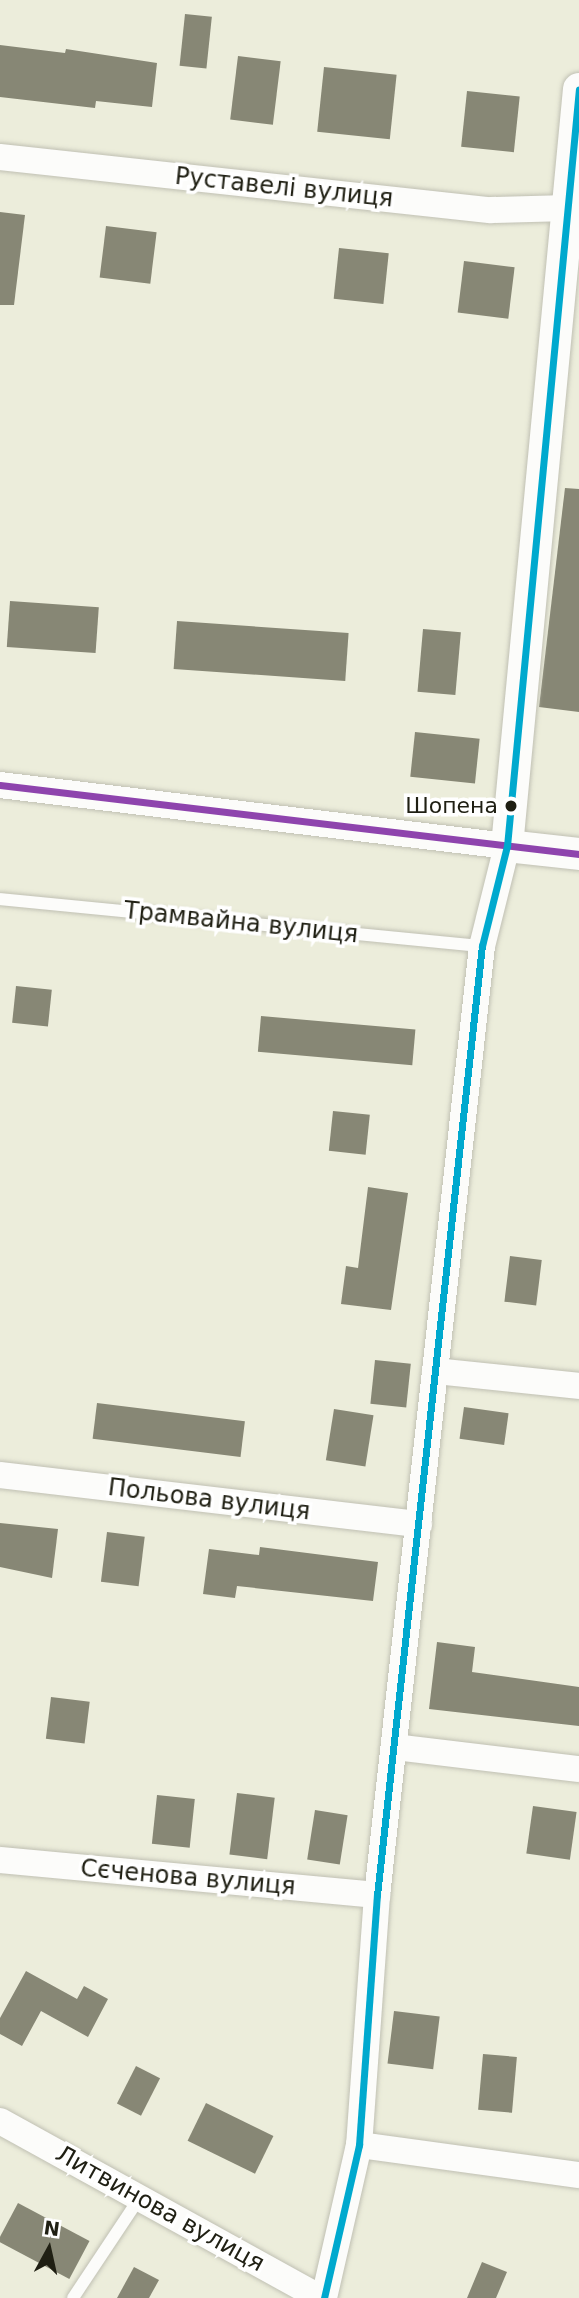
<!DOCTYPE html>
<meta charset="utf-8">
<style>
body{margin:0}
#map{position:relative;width:579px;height:2298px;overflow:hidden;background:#eceddb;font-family:"DejaVu Sans",sans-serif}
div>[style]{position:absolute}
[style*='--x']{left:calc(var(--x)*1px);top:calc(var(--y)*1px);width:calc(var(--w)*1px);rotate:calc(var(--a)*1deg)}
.building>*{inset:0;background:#878775;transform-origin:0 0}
.roads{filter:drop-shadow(0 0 2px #c0c0b3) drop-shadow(0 0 2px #c0c0b3)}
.service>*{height:12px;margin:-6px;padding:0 6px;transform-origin:6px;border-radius:6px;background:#fcfcfa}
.minor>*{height:26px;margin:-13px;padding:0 13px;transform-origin:13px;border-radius:13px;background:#fcfcfa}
.tertiary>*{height:32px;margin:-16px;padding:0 16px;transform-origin:16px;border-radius:16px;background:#fcfcfa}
.bus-1>*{height:7px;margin:-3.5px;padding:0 3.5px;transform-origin:3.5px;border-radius:3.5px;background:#8e44ad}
.bus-2>*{height:7px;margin:-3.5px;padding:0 3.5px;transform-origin:3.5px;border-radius:3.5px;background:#00a9ce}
.dots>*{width:19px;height:19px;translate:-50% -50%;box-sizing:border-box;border:4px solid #fff;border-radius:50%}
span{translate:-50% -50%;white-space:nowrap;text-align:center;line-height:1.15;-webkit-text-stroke:7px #fff;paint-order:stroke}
.bus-label{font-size:22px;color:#1f1f13}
.right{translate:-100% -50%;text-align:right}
.street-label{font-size:24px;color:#1f1f13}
.north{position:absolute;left:14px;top:2214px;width:70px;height:70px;-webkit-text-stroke:5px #fff;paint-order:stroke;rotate:8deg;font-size:19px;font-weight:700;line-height:28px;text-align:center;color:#1f1f13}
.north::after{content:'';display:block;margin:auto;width:24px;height:32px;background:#1f1f13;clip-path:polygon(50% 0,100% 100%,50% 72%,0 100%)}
</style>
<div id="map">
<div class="building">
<i style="left:185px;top:14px;width:27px;height:52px;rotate:6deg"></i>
<i style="clip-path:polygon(0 45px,65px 53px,66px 49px,157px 63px,152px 107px,96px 101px,95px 108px,0 97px)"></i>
<i style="left:238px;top:56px;width:43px;height:64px;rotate:7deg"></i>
<i style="left:324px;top:67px;width:73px;height:65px;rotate:6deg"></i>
<i style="left:467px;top:91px;width:53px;height:56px;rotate:6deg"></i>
<i style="clip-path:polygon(0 212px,25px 215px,14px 305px,0 305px)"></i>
<i style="left:106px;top:226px;width:51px;height:52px;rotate:7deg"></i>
<i style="left:339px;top:248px;width:50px;height:51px;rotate:6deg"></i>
<i style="left:464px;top:261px;width:51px;height:52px;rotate:7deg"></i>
<i style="clip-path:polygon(565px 488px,579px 489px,579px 712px,539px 707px)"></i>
<i style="left:10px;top:601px;width:89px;height:46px;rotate:4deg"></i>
<i style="left:177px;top:621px;width:172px;height:48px;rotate:4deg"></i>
<i style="left:423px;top:629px;width:38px;height:63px;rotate:5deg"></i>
<i style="left:415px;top:732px;width:65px;height:45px;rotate:6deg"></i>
<i style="left:16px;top:986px;width:36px;height:37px;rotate:6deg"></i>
<i style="left:261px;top:1016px;width:155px;height:36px;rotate:5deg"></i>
<i style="left:333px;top:1111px;width:37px;height:40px;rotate:6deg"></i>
<i style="clip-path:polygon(368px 1187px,408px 1193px,391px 1310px,341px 1304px,346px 1266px,358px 1268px)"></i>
<i style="left:510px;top:1256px;width:32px;height:46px;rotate:7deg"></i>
<i style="left:375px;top:1360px;width:36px;height:44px;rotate:6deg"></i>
<i style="left:97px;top:1403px;width:149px;height:36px;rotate:7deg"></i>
<i style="left:464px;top:1407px;width:45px;height:32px;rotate:8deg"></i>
<i style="left:334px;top:1409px;width:40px;height:52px;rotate:9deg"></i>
<i style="clip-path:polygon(0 1523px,58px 1529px,52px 1578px,0 1567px)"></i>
<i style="left:107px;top:1532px;width:38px;height:50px;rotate:7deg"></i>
<i style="clip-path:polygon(260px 1547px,378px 1562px,373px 1601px,237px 1586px,235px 1598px,203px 1594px,209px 1549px,259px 1555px)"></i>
<i style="clip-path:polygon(437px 1642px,475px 1647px,472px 1672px,579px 1687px,579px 1726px,429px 1709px)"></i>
<i style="left:51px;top:1697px;width:39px;height:42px;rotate:7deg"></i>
<i style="left:237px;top:1793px;width:38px;height:62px;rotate:7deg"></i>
<i style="left:157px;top:1795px;width:38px;height:49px;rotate:6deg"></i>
<i style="left:533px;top:1806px;width:44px;height:48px;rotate:8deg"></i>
<i style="left:315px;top:1810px;width:33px;height:50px;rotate:9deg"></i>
<i style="clip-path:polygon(26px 1971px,77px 1999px,84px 1986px,108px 1999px,88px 2037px,41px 2011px,22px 2046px,0 2034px,0 2018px)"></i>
<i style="left:394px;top:2011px;width:46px;height:53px;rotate:7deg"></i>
<i style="left:483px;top:2054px;width:34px;height:56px;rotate:5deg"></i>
<i style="left:136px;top:2066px;width:27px;height:42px;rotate:27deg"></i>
<i style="left:206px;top:2103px;width:75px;height:42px;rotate:26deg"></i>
<i style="left:18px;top:2203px;width:81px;height:43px;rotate:28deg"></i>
<i style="clip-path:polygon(482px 2262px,507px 2272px,496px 2298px,467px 2298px)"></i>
<i style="clip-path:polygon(134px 2267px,159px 2280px,149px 2298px,117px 2298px)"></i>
</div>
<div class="roads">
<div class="service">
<i style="--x:0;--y:899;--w:484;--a:5.6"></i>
<i style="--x:73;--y:2298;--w:121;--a:-56.4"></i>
</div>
<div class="minor">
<i style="--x:0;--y:157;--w:494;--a:6.2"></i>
<i style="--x:491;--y:210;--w:77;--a:-1.5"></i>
<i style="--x:0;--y:785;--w:511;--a:6.86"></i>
<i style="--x:507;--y:846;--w:103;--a:104"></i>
<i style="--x:482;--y:946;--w:955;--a:96.31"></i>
<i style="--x:377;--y:1895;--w:251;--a:94.1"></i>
<i style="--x:359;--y:2145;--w:157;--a:102.9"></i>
<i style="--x:435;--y:1371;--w:145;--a:5.9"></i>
<i style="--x:0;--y:1475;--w:422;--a:6.7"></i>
<i style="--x:394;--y:1747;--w:186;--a:6.8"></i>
<i style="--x:0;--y:1860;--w:379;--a:5.3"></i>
<i style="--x:0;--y:2121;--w:366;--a:28.9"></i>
<i style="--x:359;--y:2145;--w:222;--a:7.8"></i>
</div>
<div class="tertiary">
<i style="--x:579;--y:89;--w:760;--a:95.43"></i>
<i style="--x:507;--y:846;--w:72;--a:6.3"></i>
</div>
</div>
<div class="bus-1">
<i style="--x:0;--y:785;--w:583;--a:6.8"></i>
</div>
<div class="bus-2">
<i style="--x:324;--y:2298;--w:157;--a:-77.1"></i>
<i style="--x:359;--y:2145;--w:251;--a:-85.9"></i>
<i style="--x:377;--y:1895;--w:955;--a:-83.69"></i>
<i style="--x:482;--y:946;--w:103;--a:-76"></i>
<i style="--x:507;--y:846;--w:760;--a:-84.57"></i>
</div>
<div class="dots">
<i style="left:511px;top:806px;background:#1f1f13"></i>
</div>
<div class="bus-label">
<span class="right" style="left:498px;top:806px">Шопена</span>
</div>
<div class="street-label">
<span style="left:284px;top:188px;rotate:6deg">Руставелі вулиця</span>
<span style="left:241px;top:923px;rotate:6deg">Трамвайна вулиця</span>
<span style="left:209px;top:1500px;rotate:7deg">Польова вулиця</span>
<span style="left:188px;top:1878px;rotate:5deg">Сєченова вулиця</span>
<span style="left:160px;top:2209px;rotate:29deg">Литвинова вулиця</span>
</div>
<div class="north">N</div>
</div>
